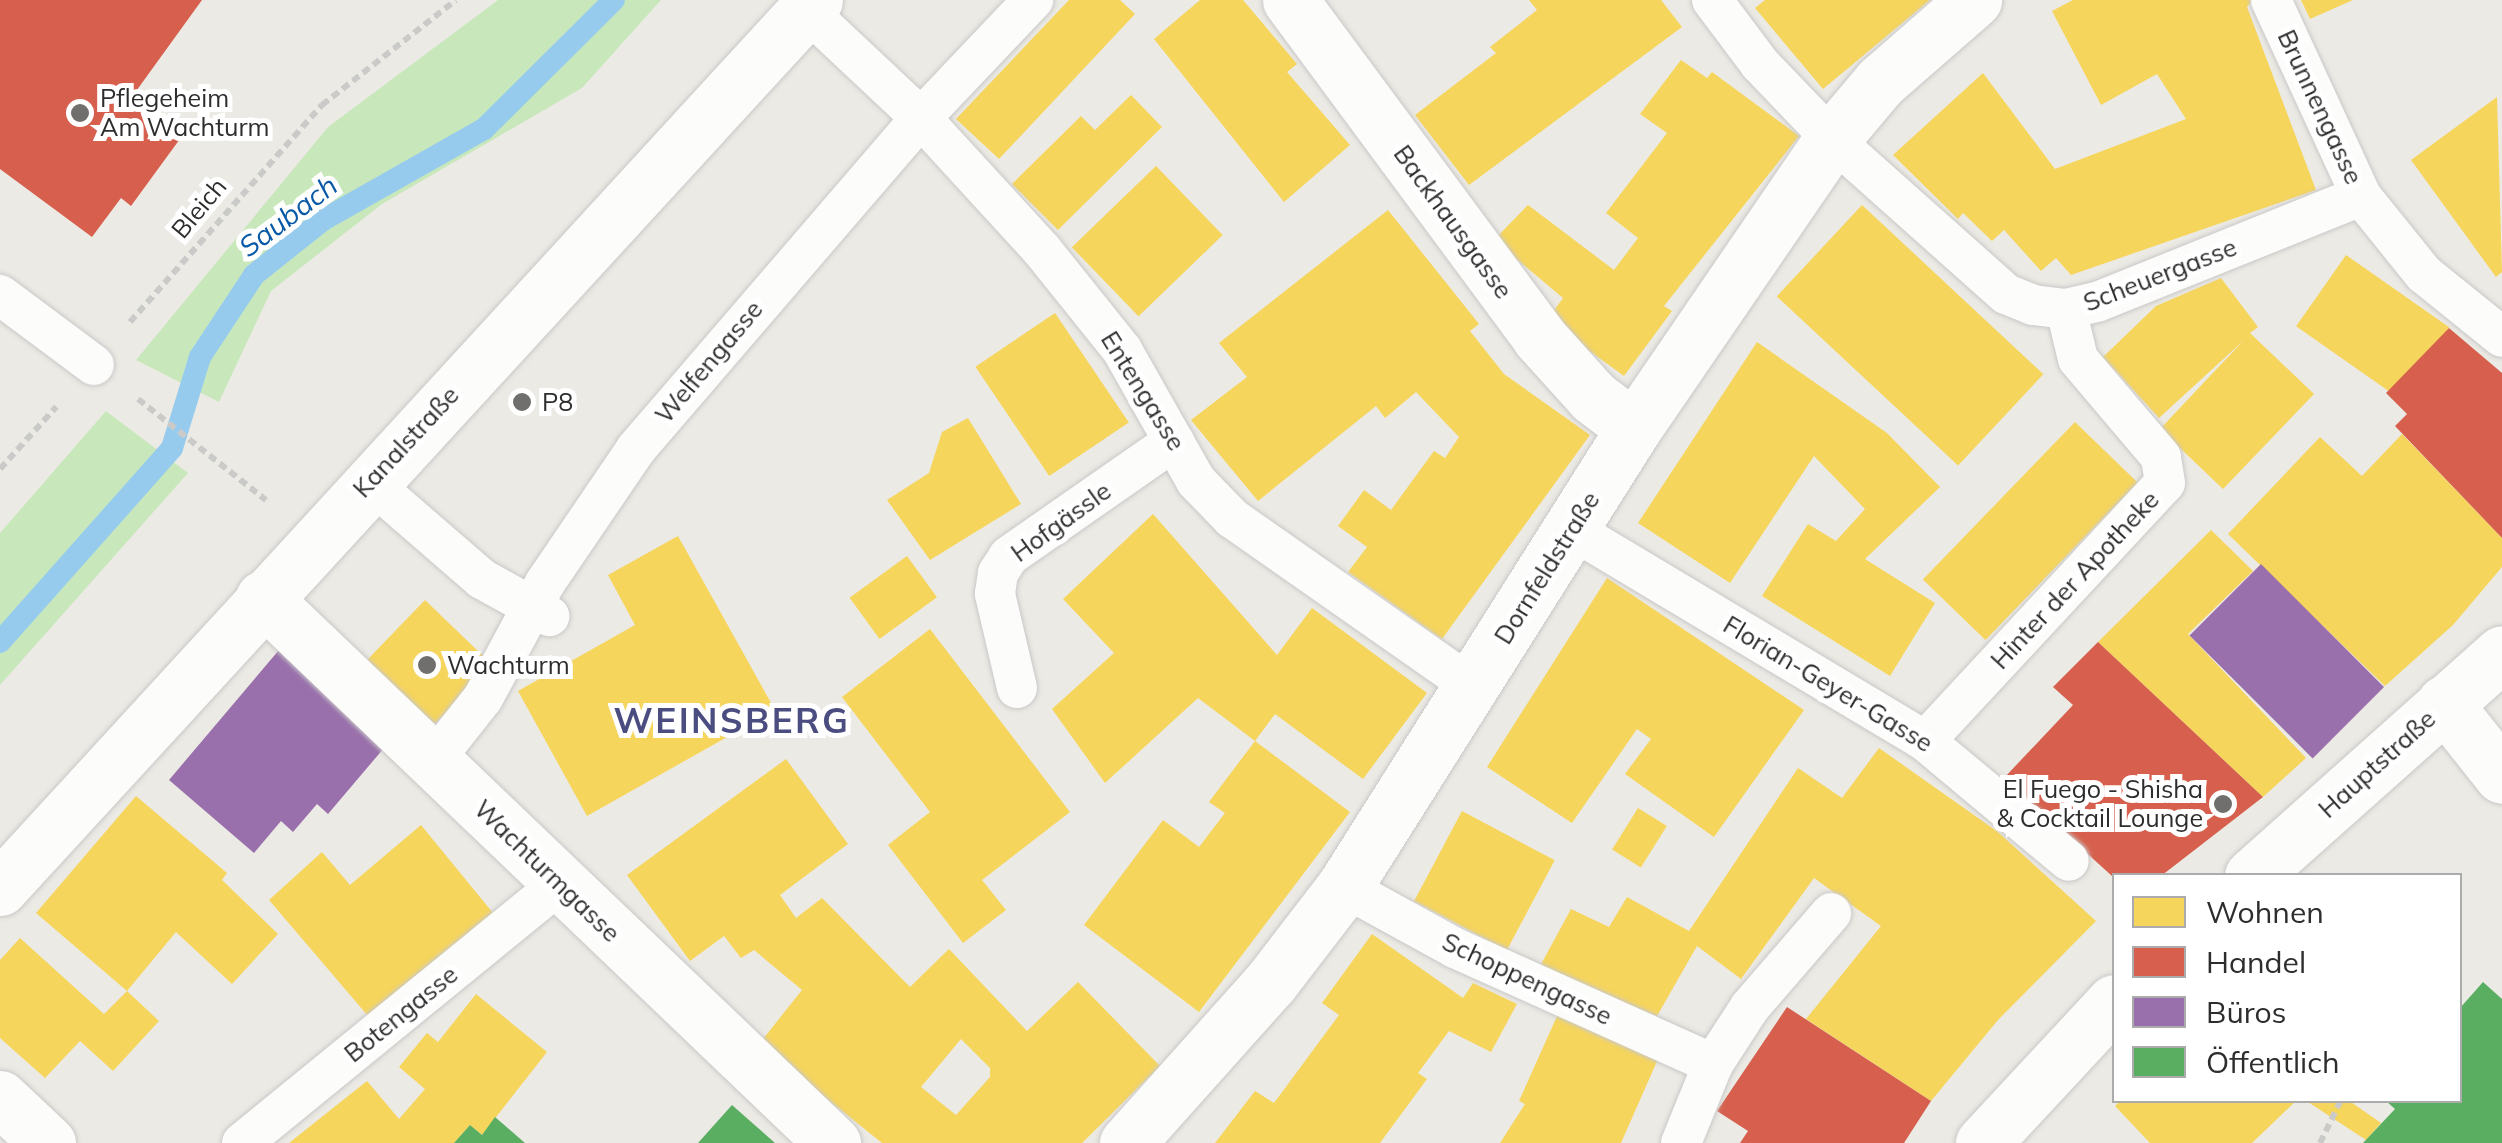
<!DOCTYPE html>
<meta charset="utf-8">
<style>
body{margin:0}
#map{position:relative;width:2502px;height:1143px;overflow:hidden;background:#eceae4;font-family:Mulish,sans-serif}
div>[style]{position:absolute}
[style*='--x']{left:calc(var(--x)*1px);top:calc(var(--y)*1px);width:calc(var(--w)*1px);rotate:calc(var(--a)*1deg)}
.green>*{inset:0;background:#c8e8bc}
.homes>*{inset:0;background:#f6d55c;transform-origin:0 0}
.shops>*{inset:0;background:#d6604d}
.offices>*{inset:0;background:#9970ab;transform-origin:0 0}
.public>*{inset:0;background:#5aae61}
.stream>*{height:22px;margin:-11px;padding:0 11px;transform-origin:11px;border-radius:11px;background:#96cbee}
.path>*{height:6px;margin-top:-3px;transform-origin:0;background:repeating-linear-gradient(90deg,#cacac9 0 8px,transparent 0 13px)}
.roads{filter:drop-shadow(0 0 2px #c9c8c8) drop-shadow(0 0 2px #c9c8c8)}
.service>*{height:40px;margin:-20px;padding:0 20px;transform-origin:20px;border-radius:20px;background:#fcfcfb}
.minor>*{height:55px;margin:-27.5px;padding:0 27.5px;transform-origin:27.5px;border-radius:27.5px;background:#fcfcfb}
.tertiary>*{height:55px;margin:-27.5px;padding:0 27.5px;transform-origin:27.5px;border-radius:27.5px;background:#fcfcfb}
.dots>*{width:28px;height:28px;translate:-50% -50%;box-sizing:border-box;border:5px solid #fff;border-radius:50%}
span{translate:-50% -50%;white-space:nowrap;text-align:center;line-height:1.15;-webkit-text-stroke:10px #fff;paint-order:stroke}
.poi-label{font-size:25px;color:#2d2d2d}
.left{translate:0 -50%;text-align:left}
.right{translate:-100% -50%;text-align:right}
.street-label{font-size:25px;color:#2d2d2d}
.water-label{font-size:28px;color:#0959a6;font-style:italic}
.district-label{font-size:35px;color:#4b4d81;font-weight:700;letter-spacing:2.5px}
.legend{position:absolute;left:2112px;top:873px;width:350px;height:230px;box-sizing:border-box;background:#fff;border:2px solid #ababab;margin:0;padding:12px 18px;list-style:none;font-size:30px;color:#2d2d2d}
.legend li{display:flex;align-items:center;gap:20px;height:50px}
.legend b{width:50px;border:2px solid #ababab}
</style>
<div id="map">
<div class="green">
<i style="clip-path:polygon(498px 0,661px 0,582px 88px,382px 204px,271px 291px,219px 402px,136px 360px,328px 127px)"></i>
<i style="clip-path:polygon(106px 411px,188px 473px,0 685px,0 533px)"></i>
</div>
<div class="homes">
<i style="clip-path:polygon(1069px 0,1120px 0,1135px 14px,999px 159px,956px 119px)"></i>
<i style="clip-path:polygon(1200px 0,1243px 0,1297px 64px,1287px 72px,1350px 145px,1284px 202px,1154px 39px)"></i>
<i style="clip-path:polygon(1529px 0,1661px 0,1682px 27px,1469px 185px,1415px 115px,1496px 53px,1490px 47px,1537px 10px)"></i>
<i style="clip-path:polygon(1765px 0,1930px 0,1823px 89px,1755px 8px)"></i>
<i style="clip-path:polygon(2073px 0,2253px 0,2247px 7px,2316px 190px,2071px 275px,2056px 258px,2041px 271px,2004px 230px,1992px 241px,1963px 213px,1958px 219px,1893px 155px,1983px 73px,2055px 169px,2186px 119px,2157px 74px,2101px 105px,2052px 11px)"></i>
<i style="clip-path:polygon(2301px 0,2353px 0,2310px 19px)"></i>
<i style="clip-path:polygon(1681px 60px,1707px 78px,1712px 72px,1799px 136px,1664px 306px,1672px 311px,1624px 376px,1547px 320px,1563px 298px,1494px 240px,1528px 205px,1614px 270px,1638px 238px,1606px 213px,1667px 133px,1640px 114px)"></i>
<i style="clip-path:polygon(1131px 95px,1162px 127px,1058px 230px,1012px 184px,1081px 116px,1095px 130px)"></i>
<i style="clip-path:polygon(2497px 97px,2502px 272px,2496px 277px,2411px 160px)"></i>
<i style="left:1156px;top:166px;width:96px;height:117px;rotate:46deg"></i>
<i style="left:1862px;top:205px;width:248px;height:125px;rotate:43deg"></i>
<i style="clip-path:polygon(1388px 210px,1479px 324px,1470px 331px,1504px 374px,1590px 435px,1442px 639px,1348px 572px,1367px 547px,1338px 526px,1364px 490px,1391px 510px,1434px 451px,1445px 458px,1459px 437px,1416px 392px,1385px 418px,1376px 406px,1258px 501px,1191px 420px,1247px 377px,1219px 343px)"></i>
<i style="left:2346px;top:255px;width:126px;height:87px;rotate:35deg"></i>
<i style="clip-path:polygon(2221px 278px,2258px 327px,2250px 333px,2314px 394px,2223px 489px,2160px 429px,2243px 341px,2159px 418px,2103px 357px,2156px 306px)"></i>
<i style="left:1055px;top:313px;width:132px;height:96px;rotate:56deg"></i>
<i style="clip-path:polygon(1757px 342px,1887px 433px,1940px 487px,1865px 559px,1935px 603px,1890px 676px,1762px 596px,1808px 524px,1836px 541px,1865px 509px,1814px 456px,1730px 583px,1638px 523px)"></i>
<i style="clip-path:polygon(968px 418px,1021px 504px,930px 560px,887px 500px,929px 473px,942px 432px)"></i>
<i style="left:2075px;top:422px;width:87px;height:219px;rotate:44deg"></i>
<i style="clip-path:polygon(2402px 434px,2502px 538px,2502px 567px,2453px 625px,2385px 686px,2228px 534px,2320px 437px,2362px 476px)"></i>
<i style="clip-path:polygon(1153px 514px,1277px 655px,1312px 608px,1427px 693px,1363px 779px,1275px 714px,1255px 741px,1350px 812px,1199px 1012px,1084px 925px,1163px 820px,1199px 847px,1225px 813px,1209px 802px,1255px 741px,1198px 698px,1105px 783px,1052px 709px,1114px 653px,1063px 599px)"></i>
<i style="clip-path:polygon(2211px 530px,2253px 571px,2188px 634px,2306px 758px,2263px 797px,2098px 642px)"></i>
<i style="clip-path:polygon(678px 536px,775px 710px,587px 816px,518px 691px,635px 625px,608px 575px)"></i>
<i style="left:907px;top:556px;width:51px;height:71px;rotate:54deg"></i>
<i style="clip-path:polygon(1607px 578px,1804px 710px,1714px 837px,1625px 774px,1651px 739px,1637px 729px,1572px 823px,1487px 767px)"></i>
<i style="left:425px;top:600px;width:93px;height:91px;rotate:44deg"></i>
<i style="clip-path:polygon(930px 629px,1070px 812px,982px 880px,1006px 910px,963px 943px,888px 845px,930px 812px,842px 697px)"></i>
<i style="clip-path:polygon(1879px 748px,1998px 832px,2096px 921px,1998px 1020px,1931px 1101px,1806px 1019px,1881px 926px,1814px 878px,1741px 979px,1697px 946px,1657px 1016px,1539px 968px,1571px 909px,1609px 927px,1627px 897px,1689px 931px,1798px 768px,1842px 798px)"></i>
<i style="clip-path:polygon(evenodd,786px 759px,848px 844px,780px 895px,796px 918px,822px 898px,910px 987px,949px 949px,1027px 1031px,1078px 982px,1160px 1066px,1082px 1143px,882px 1143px,759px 1044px,802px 990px,754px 950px,741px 958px,724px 936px,690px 961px,627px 875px,786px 759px,961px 1039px,990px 1068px,990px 1077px,956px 1115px,921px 1087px,961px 1039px)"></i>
<i style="clip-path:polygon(136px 796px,227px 873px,222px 880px,278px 934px,232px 984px,176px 932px,127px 991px,159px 1021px,113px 1071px,80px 1041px,45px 1078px,0 1038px,0 960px,20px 938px,104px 1014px,127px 991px,36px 913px)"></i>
<i style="left:1638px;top:808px;width:34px;height:49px;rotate:32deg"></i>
<i style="left:1462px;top:811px;width:105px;height:102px;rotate:28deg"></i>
<i style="clip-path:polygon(421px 825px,493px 913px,368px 1016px,269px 900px,322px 852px,350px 885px)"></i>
<i style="clip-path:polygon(1372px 934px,1463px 998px,1473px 983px,1517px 1004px,1491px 1052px,1449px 1031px,1418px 1073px,1427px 1079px,1380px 1143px,1215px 1143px,1255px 1091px,1274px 1103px,1339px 1015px,1322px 1003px)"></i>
<i style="clip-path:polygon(476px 994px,547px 1052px,482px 1135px,470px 1125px,454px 1143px,289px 1143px,367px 1081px,399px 1119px,425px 1089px,399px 1067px,427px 1033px,438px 1042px)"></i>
<i style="clip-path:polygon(1558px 1014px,1658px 1059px,1621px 1143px,1500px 1143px,1525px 1104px,1519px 1101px)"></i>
<i style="clip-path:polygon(2121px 1100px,2297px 1100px,2252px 1143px,2150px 1143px,2115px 1106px)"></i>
<i style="clip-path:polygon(2305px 1100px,2348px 1100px,2381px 1123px,2366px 1140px)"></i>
</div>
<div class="shops">
<i style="clip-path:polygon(0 0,202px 0,134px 94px,185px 132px,131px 206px,121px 198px,92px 237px,0 169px)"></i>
<i style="clip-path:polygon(2449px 328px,2502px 373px,2502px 538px,2395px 426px,2407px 414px,2386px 393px)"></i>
<i style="clip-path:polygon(2098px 642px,2263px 797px,2161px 876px,2112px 876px,2004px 778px,2073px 705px,2053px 687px)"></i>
<i style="clip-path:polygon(1787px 1007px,1931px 1101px,1904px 1143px,1740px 1143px,1748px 1131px,1717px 1111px)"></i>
</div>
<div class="offices">
<i style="left:2261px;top:564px;width:174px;height:101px;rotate:45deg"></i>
<i style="clip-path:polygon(279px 650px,384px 748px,328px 814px,317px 804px,293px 832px,281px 821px,254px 853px,169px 780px)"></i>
</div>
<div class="public">
<i style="clip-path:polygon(2483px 982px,2502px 999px,2502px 1143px,2363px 1143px,2395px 1109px,2385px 1100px,2460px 1100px,2460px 1008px)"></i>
<i style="clip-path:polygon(732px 1105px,775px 1143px,698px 1143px)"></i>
<i style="clip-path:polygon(495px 1117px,525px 1143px,454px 1143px,470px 1125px,482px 1135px)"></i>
</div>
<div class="stream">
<i style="--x:0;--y:642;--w:259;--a:-48.4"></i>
<i style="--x:172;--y:448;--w:95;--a:-72.9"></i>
<i style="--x:200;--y:357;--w:98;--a:-56.6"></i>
<i style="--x:254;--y:275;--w:88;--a:-38.6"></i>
<i style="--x:323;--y:220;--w:185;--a:-29.5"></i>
<i style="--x:484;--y:129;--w:183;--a:-44.8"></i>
</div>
<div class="path">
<i style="--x:130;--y:322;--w:290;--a:-48.5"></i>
<i style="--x:322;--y:105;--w:170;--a:-38.1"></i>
<i style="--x:138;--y:399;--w:163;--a:38.3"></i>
<i style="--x:0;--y:469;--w:84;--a:-47.9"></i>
<i style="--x:2320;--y:1143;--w:48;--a:-64"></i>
</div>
<div class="roads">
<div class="service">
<i style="--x:1712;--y:0;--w:80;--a:53.1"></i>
<i style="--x:1760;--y:64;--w:104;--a:46.2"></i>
<i style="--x:1832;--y:139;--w:233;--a:41.7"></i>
<i style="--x:2006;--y:294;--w:29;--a:22"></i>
<i style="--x:2033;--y:305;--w:33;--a:7"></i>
<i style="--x:2066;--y:309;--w:32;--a:-13"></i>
<i style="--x:2097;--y:302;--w:284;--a:-21.9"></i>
<i style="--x:2271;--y:0;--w:216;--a:65.3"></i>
<i style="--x:2361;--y:196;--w:100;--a:51.1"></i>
<i style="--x:2424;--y:274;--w:100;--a:38.9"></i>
<i style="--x:806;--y:10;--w:158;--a:43.2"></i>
<i style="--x:921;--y:118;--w:179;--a:47.5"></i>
<i style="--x:1042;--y:250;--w:128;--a:51.3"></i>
<i style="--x:1122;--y:350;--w:150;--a:60.5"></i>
<i style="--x:1196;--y:481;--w:52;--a:45.8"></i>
<i style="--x:1232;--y:518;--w:294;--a:35"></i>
<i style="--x:0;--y:295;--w:117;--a:36.7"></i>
<i style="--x:370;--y:482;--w:148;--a:40.9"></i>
<i style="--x:482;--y:579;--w:77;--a:28.9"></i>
<i style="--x:1571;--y:529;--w:413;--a:30.9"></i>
<i style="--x:1925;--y:741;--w:187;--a:39.8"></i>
<i style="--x:1017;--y:688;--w:97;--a:-103.2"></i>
<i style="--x:995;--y:594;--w:21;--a:-82"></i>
<i style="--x:998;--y:573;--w:20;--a:-57"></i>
<i style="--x:1009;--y:556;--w:201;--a:-34.9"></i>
<i style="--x:1925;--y:741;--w:352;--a:-47.1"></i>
<i style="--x:2165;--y:483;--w:26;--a:-99"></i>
<i style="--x:2161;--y:457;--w:128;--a:-130.3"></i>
<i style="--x:2078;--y:359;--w:51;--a:-103.5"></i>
<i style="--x:433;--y:761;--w:80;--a:-51.6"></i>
<i style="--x:483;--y:698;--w:131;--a:-61.7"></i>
<i style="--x:545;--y:583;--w:162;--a:-55.8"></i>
<i style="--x:636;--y:449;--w:437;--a:-49.3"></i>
<i style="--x:921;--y:118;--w:163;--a:-46.5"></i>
<i style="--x:1344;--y:887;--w:127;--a:28.8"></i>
<i style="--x:1455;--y:948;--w:283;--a:24.2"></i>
<i style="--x:242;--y:1143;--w:410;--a:-39.2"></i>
<i style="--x:1681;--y:1143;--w:85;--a:-67.9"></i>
<i style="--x:1713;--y:1064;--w:68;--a:-57"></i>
<i style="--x:1750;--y:1007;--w:124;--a:-49.2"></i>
</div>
<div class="minor">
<i style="--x:1290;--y:0;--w:419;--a:53.5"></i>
<i style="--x:1539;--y:337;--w:81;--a:48"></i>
<i style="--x:1593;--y:397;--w:51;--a:37.1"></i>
<i style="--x:263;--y:598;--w:789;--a:43.72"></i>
<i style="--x:2444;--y:703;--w:93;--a:51.5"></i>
<i style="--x:0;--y:888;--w:1205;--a:-47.45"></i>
<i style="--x:0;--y:1098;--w:66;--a:43.2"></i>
<i style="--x:1127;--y:1143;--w:216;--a:-48.2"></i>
<i style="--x:1271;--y:982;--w:120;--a:-52.5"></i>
<i style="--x:1344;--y:887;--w:543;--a:-57.71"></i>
<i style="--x:1634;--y:428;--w:350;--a:-55.6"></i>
<i style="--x:1832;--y:139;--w:75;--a:-49.9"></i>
<i style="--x:1880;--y:82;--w:125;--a:-41.1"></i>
</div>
<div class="tertiary">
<i style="--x:2252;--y:876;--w:335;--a:-41.7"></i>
<i style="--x:1983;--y:1143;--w:192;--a:-47.1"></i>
</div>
</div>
<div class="dots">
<i style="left:80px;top:113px;background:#706f6d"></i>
<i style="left:522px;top:402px;background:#706f6d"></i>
<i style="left:427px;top:665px;background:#706f6d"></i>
<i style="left:2223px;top:804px;background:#706f6d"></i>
</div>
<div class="poi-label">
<span class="left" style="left:100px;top:113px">Pflegeheim<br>Am Wachturm</span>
<span class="left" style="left:542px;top:402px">P8</span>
<span class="left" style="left:447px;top:665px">Wachturm</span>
<span class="right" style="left:2203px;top:804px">El Fuego - Shisha<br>&amp; Cocktail Lounge</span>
</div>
<div class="street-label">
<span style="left:2320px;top:107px;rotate:65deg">Brunnengasse</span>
<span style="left:199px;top:208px;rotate:-50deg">Bleich</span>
<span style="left:1453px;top:222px;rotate:54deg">Backhausgasse</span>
<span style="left:2160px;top:275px;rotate:-21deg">Scheuergasse</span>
<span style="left:709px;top:362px;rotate:-50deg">Welfengasse</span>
<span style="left:1143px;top:391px;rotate:58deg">Entengasse</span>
<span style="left:406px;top:442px;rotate:-47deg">Kanalstraße</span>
<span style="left:1061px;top:522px;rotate:-36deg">Hofgässle</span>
<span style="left:1547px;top:568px;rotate:-58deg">Dornfeldstraße</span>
<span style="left:2075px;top:580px;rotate:-47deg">Hinter der Apotheke</span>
<span style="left:1828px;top:684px;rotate:31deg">Florian-Geyer-Gasse</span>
<span style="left:2377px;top:764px;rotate:-42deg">Hauptstraße</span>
<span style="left:547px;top:871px;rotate:44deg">Wachturmgasse</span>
<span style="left:1527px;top:979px;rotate:25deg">Schoppengasse</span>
<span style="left:401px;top:1014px;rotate:-39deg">Botengasse</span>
</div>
<div class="water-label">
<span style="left:288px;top:216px;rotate:-37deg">Saubach</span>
</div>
<div class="district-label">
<span style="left:732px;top:720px">WEINSBERG</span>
</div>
<ul class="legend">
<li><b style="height:28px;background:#f6d55c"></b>Wohnen</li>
<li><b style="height:28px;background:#d6604d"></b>Handel</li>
<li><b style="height:28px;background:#9970ab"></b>Büros</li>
<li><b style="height:28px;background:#5aae61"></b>Öffentlich</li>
</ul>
</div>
